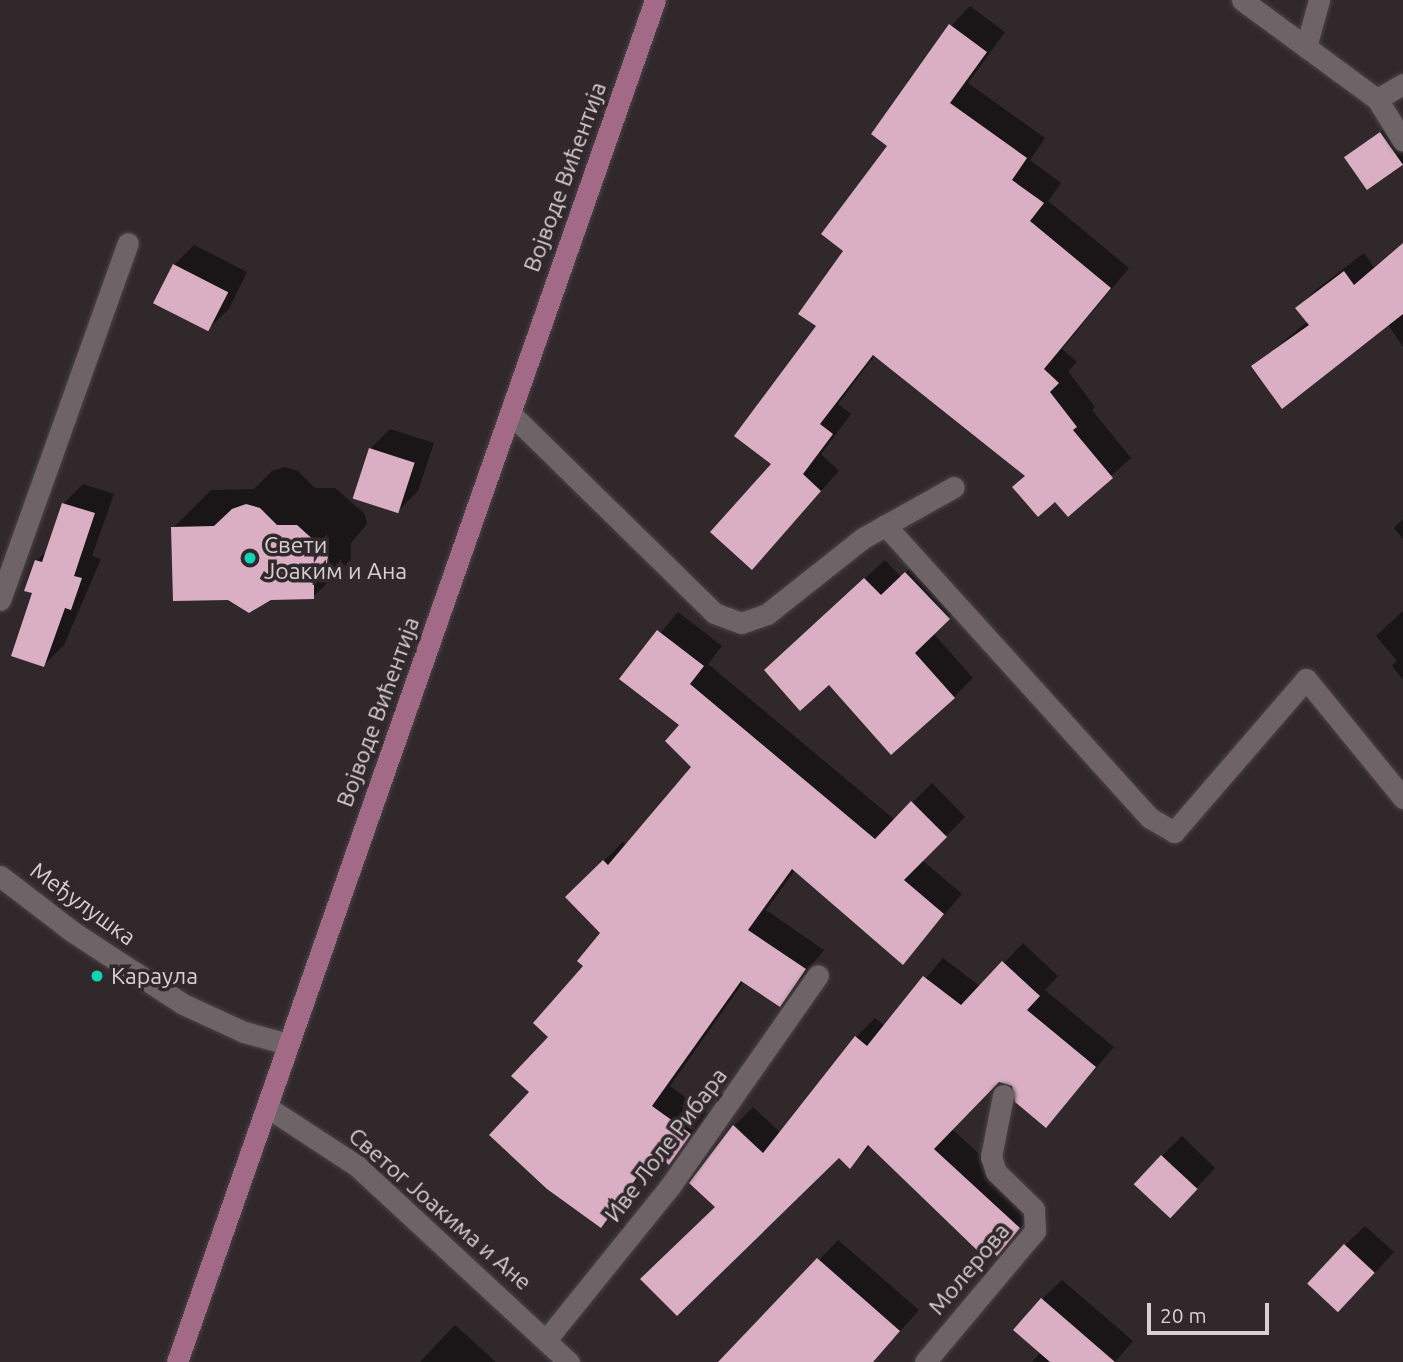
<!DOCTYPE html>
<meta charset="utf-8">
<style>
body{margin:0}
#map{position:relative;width:1403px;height:1362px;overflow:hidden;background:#31282c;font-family:Ubuntu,sans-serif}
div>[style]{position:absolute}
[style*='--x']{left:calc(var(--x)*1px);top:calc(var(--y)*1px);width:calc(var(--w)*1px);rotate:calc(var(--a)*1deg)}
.shadow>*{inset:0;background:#0007}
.building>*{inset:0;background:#daafc3;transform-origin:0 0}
.roads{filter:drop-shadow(0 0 2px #4a4346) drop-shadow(0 0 2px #4a4346)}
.service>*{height:21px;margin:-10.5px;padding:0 10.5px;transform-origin:10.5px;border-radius:10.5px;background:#6e6468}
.minor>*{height:21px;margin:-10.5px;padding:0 10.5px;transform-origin:10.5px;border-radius:10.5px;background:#6e6468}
.tertiary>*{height:21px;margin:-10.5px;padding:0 10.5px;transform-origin:10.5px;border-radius:10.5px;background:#6e6468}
.primary>*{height:21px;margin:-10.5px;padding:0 10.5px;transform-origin:10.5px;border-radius:10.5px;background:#a26a87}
.dots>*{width:19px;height:19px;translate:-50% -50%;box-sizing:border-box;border:4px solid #31282c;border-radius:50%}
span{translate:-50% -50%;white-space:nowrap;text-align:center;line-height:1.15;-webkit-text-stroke:7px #31282c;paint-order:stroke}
.street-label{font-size:23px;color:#d6d0d3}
.poi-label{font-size:23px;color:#d6d0d3}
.left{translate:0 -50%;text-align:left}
.scale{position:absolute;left:1147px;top:1303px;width:122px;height:32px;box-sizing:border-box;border:4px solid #d6d0d3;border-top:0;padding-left:9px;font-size:21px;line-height:24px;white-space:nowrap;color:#d6d0d3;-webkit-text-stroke:5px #31282c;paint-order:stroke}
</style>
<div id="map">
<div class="shadow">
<i style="clip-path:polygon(970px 6px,1005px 32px,968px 83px,1045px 138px,1030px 160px,1061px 183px,1048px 201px,1129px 268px,1062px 349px,1077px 362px,1068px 371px,1095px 407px,1092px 410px,1131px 458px,1068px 514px,1027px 475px,875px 355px,838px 404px,851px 414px,821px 454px,839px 471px,752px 567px,773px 463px,845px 251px,890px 145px,951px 26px)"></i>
<i style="clip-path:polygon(1390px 124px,1403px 141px,1403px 163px,1369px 188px,1347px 157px)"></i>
<i style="clip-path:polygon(1403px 243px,1403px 347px,1387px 323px,1253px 367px,1308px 321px,1298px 308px,1317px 289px,1364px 253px,1374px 267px)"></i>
<i style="clip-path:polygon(194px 245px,247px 272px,229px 309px,209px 328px,174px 265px)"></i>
<i style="clip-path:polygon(390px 429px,434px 443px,418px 491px,398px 511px,370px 449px)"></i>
<i style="clip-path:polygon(285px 467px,298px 471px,315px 488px,335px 488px,365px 514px,367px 524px,351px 543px,351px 559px,313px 597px,173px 528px,211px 490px,254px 489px,272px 471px)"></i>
<i style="clip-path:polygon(83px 484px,114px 494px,92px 556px,101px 559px,64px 645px,44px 665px,35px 592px,36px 561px,48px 550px,63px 504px)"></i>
<i style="clip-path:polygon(1403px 519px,1403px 539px,1394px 528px)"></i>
<i style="clip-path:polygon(925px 554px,968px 599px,933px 633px,973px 678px,954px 697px,829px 683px,785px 651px,885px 560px,901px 577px)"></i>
<i style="clip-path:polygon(1403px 611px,1403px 680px,1392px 666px,1397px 661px,1376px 636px)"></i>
<i style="clip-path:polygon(678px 612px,722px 646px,708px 664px,895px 820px,932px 783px,965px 817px,922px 860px,962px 894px,903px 962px,795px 870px,766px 910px,824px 950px,780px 1004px,744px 981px,670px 1086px,708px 1114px,669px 1163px,658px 1153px,601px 1226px,531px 1092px,551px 1037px,602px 933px,567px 897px,623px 842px,627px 845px,694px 767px,681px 725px,622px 679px)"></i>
<i style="clip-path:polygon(1023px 943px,1058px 976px,1045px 990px,1114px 1047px,1046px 1125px,1014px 1084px,999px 1081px,952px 1129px,1038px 1208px,997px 1254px,871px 1145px,850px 1167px,839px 1156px,717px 1206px,691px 1183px,733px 1127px,768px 1160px,735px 1125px,753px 1107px,781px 1133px,856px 1037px,875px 1018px,885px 1026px,943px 958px,981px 987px)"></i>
<i style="clip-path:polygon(1182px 1136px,1215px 1168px,1189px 1196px,1162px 1156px)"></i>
<i style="clip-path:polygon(1365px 1226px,1394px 1252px,1359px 1290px,1345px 1245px)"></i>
<i style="clip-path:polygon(838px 1240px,919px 1310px,896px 1336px,876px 1356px,826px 1362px,723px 1362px)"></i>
<i style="clip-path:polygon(1062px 1280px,1133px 1341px,1115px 1362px,1032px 1362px,1041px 1352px,1042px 1299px)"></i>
<i style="clip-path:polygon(455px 1325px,496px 1362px,420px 1362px)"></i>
</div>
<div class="building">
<i style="clip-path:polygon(949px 24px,987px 52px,950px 103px,1027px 158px,1012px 180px,1044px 203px,1030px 221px,1111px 288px,1044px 369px,1059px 383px,1050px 392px,1077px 427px,1073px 430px,1113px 478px,1068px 517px,1055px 502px,1038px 517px,1012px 487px,1025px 476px,873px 355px,820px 424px,833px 434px,803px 474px,821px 491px,752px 570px,710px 532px,771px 464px,734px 436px,816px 326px,798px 314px,843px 251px,821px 234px,887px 146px,871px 134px)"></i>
<i style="left:1380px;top:132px;width:40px;height:44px;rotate:55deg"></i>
<i style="clip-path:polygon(1403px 243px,1403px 314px,1282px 409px,1251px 366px,1309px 325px,1295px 308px,1344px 271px,1354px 285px)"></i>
<i style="left:173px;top:264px;width:62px;height:44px;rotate:27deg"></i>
<i style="left:369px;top:448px;width:48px;height:53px;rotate:18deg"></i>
<i style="clip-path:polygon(62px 503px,95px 513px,74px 576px,82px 578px,71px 610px,65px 608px,44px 667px,11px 656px,32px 593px,24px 591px,35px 560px,42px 562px)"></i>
<i style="clip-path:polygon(246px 504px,260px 508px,277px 525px,297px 525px,327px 552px,329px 564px,314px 583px,314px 599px,271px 600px,249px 613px,228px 600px,173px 601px,171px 527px,214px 526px,232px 509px)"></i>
<i style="clip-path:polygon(905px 572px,950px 619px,915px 653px,955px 698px,891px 755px,829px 685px,800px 711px,764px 670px,864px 578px,881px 595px)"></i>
<i style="clip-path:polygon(657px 630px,704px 666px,690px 684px,875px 839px,911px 801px,947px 837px,904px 880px,944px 914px,903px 965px,792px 869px,748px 930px,806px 969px,780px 1007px,741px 981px,652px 1106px,691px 1134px,669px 1165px,655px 1152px,601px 1228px,547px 1189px,489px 1135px,529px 1092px,511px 1076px,548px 1037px,533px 1023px,583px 966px,577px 961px,600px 933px,565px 897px,603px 860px,608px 865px,691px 767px,665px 741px,679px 725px,619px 679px)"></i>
<i style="clip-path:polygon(1002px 961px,1040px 996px,1027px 1010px,1096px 1067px,1046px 1128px,1015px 1102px,1012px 1086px,999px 1082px,934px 1149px,1020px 1228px,997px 1256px,986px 1246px,980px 1253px,868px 1145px,850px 1169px,839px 1158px,677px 1316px,640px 1279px,715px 1207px,689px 1183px,733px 1125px,763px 1153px,855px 1036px,867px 1046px,923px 976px,961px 1005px)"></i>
<i style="left:1161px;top:1155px;width:50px;height:40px;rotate:43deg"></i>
<i style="left:1344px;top:1244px;width:42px;height:54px;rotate:43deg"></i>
<i style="clip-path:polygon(817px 1258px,900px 1331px,873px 1362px,718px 1362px)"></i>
<i style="clip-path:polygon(1041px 1298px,1115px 1362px,1050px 1362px,1013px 1330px)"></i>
</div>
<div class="roads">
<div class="service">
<i style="--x:510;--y:413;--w:286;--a:44.4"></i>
<i style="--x:714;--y:613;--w:29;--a:20"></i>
<i style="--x:741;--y:623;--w:28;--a:-19"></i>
<i style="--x:767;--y:614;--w:122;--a:-38.4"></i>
<i style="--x:863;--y:538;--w:104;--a:-29.3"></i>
<i style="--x:885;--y:525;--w:395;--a:47.9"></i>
<i style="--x:1150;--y:818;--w:28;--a:30"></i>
<i style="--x:1174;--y:832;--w:202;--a:-49.2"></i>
<i style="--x:0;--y:600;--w:379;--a:-70.3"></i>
</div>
<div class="minor">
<i style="--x:1242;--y:0;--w:167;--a:36.3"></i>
<i style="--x:1377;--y:99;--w:49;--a:58.2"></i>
<i style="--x:1306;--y:47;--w:49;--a:-74.5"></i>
<i style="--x:1377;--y:99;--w:30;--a:-30"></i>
<i style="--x:1306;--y:679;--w:154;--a:50.8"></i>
<i style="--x:267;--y:1107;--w:108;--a:33.2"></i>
<i style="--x:357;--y:1166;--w:289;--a:42.8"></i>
<i style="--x:546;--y:1340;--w:199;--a:-51.1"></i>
<i style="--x:671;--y:1185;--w:256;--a:-55"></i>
<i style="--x:925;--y:1362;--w:171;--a:-50"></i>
<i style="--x:1035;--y:1231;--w:22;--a:-93"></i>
<i style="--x:1034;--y:1209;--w:53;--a:-135.8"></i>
<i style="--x:996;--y:1172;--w:16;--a:-108"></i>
<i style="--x:991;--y:1157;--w:63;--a:-79"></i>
</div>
<div class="tertiary">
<i style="--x:0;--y:876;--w:92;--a:37.5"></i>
<i style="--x:73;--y:932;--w:131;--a:33.2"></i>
<i style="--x:183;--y:1004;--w:67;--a:24.7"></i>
<i style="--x:244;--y:1032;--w:46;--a:15.3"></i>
</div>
<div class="primary">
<i style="--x:177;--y:1362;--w:1443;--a:-70.66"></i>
</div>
</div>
<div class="dots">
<i style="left:250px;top:558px;background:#10d5b4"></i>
<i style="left:97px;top:976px;background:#10d5b4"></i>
</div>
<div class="street-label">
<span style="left:565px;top:177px;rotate:-70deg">Војводе Вићентија</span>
<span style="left:378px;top:712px;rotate:-70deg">Војводе Вићентија</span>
<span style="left:83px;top:904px;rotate:36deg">Међулушка</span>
<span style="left:666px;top:1145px;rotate:-53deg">Иве Лоле Рибара</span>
<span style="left:440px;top:1209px;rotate:41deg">Светог Јоакима и Ане</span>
<span style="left:969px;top:1269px;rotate:-50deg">Молерова</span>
</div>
<div class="poi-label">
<span class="left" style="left:264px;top:558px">Свети<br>Јоаким и Ана</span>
<span class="left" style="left:111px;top:976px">Караула</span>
</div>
<div class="scale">20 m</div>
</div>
